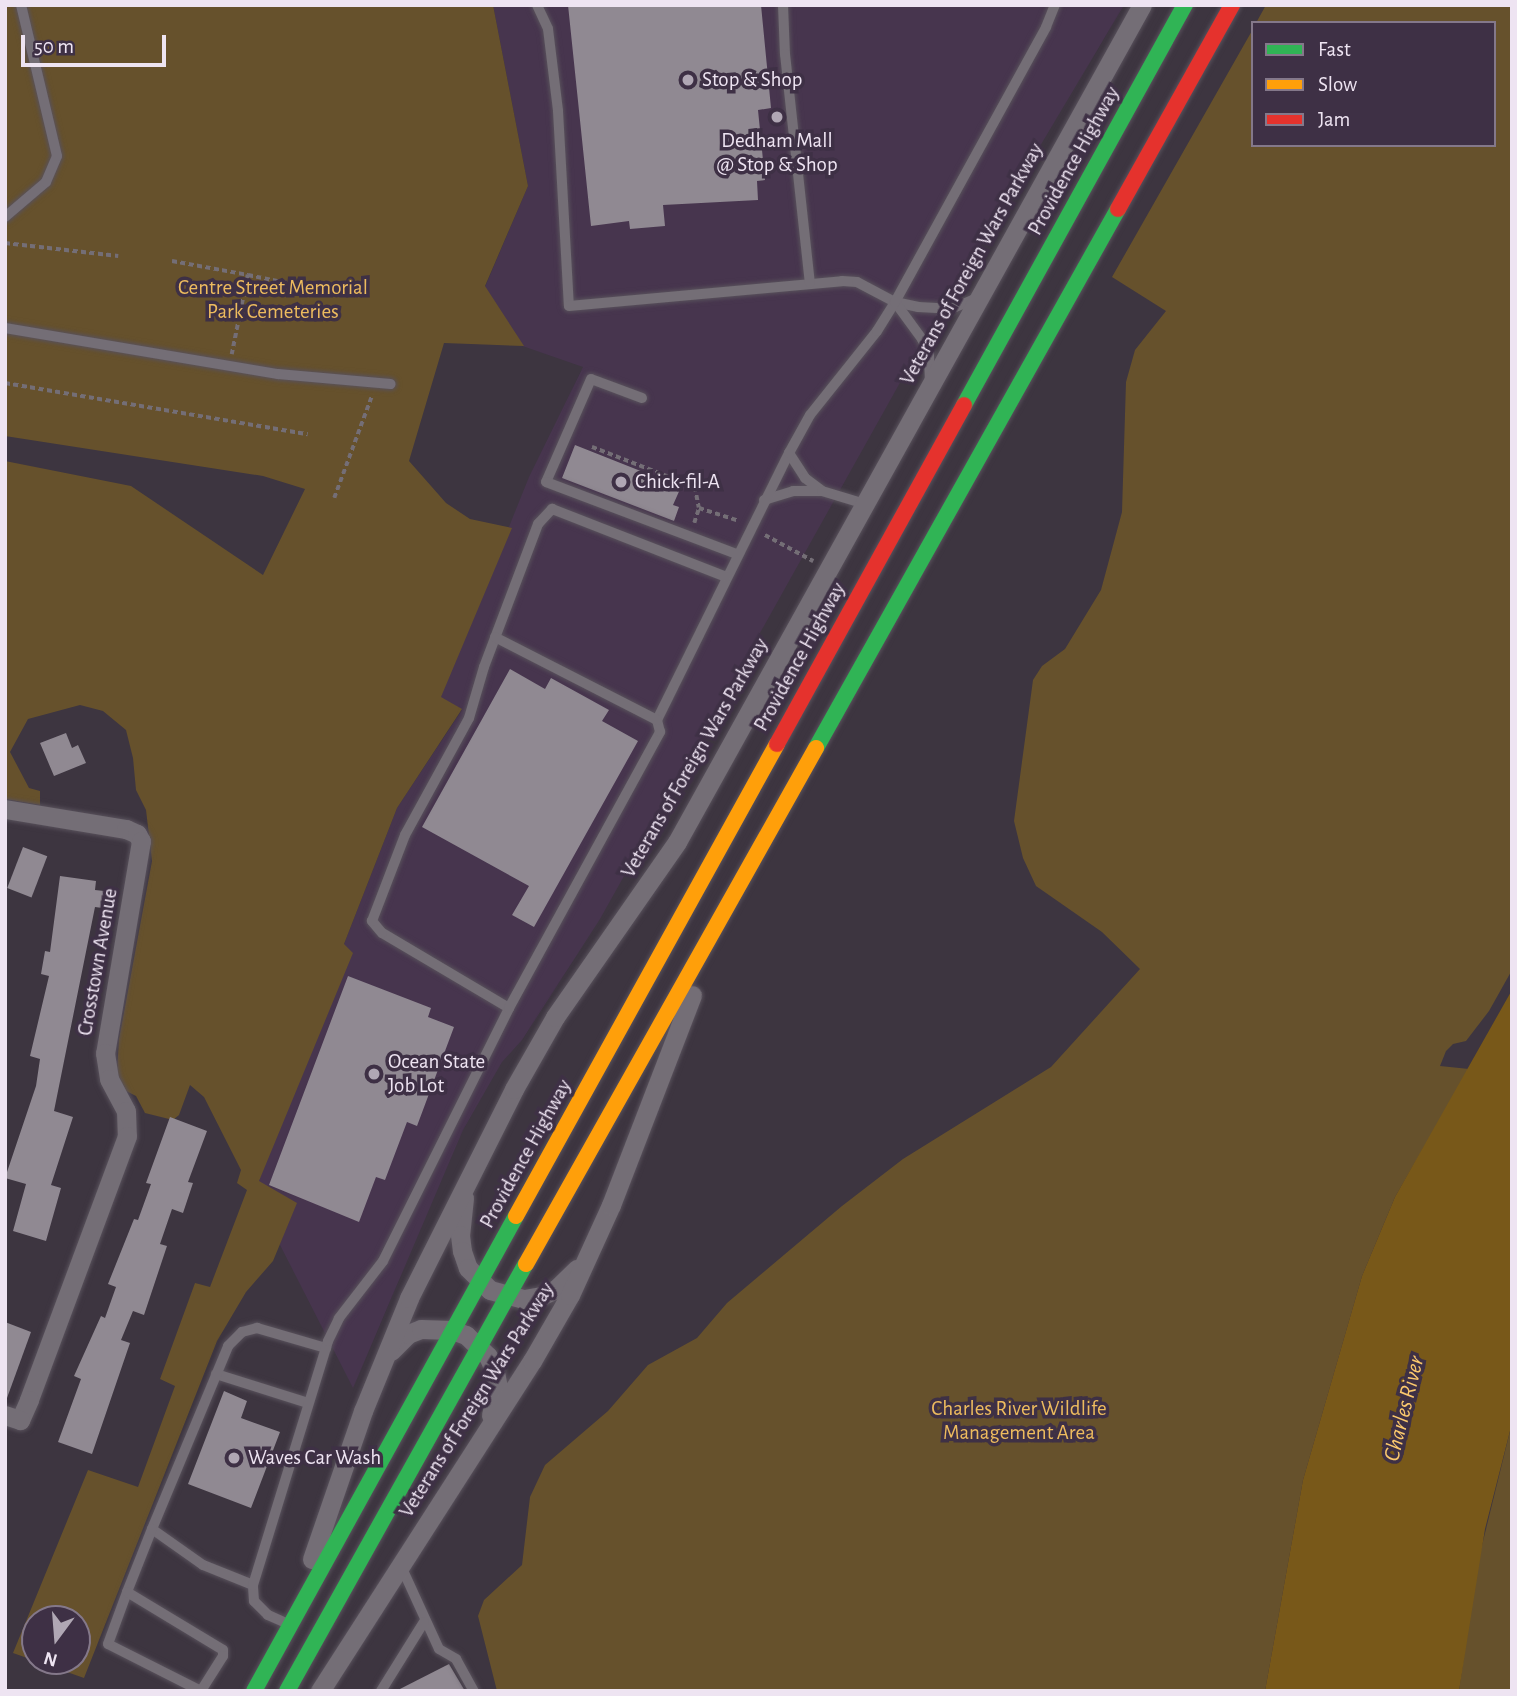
<!DOCTYPE html>
<style>
body{margin:0}
#map{position:relative;width:1517px;height:1696px;overflow:hidden;background:#3d3540;font-family:"Alegreya Sans",sans-serif}
div>[style]{position:absolute}
[style*='--x']{left:calc(var(--x)*1px);top:calc(var(--y)*1px);width:calc(var(--w)*1px);rotate:calc(var(--a)*1deg)}
.built>*{inset:0;background:#47354e}
.green>*{inset:0;background:#66512c}
.water>*{inset:0;background:#785819}
.building>*{inset:0;background:#908992;transform-origin:0 0}
.path>*{height:3.5px;margin-top:-1.75px;transform-origin:0;background:repeating-linear-gradient(90deg,#746e76 0 5px,transparent 0 8.5px)}
.roads{filter:drop-shadow(0 0 2px #58515b) drop-shadow(0 0 2px #58515b)}
.lane>*{height:10px;margin:-5px;padding:0 5px;transform-origin:5px;border-radius:5px;background:#746e76}
.street>*{height:19px;margin:-9.5px;padding:0 9.5px;transform-origin:9.5px;border-radius:9.5px;background:#746e76}
.fast>*{height:16px;margin:-8px;padding:0 8px;transform-origin:8px;border-radius:8px;background:#30b455}
.slow>*{height:16px;margin:-8px;padding:0 8px;transform-origin:8px;border-radius:8px;background:#ff9f0a}
.jam>*{height:16px;margin:-8px;padding:0 8px;transform-origin:8px;border-radius:8px;background:#e5322d}
.dots>*{width:19px;height:19px;translate:-50% -50%;box-sizing:border-box;border:4px solid #3e3045;border-radius:50%}
span{translate:-50% -50%;white-space:nowrap;text-align:center;line-height:1.15;-webkit-text-stroke:7px #3e3045;paint-order:stroke}
.poi-label{font-size:21px;color:#eee4f2}
.left{translate:0 -50%;text-align:left}
.street-label{font-size:21px;color:#eee4f2}
.park-label{font-size:21px;color:#edbb5e}
.water-label{font-size:23px;color:#fbc96d;font-style:italic}
.frame{position:absolute;inset:0;border:7px solid #eee4f2;pointer-events:none}
.legend{position:absolute;left:1251px;top:21px;width:245px;height:126px;box-sizing:border-box;background:#3e3045;border:2px solid #84788a;margin:0;padding:9px 12px;list-style:none;font-size:21px;color:#eee4f2}
.legend li{display:flex;align-items:center;gap:14px;height:35px}
.legend b{width:35px;border:2px solid #84788a}
.north{position:absolute;left:21px;top:1605px;width:70px;height:70px;box-sizing:border-box;background:#3e3045;border:2px solid #84788a;border-radius:50%;rotate:196deg;font-size:19px;font-weight:700;line-height:28px;text-align:center;color:#eee4f2}
.north::after{content:'';display:block;margin:auto;width:24px;height:32px;background:#b0a7b4;clip-path:polygon(50% 0,100% 100%,50% 72%,0 100%)}
.scale{position:absolute;left:21px;top:35px;width:145px;height:32px;box-sizing:border-box;border:4px solid #eee4f2;border-top:0;padding-left:9px;font-size:21px;line-height:24px;white-space:nowrap;color:#eee4f2;-webkit-text-stroke:5px #3e3045;paint-order:stroke}
</style>
<div id="map">
<div class="built">
<i style="clip-path:polygon(493px 5px,1124px 5px,911px 363px,600px 919px,522px 1040px,502px 1062px,463px 1130px,353px 1388px,254px 1194px,344px 944px,397px 808px,462px 710px,440px 698px,529px 477px,583px 367px,468px 327px,528px 186px)"></i>
</div>
<div class="green">
<i style="clip-path:polygon(evenodd,5px 5px,493px 5px,528px 186px,485px 286px,524px 346px,444px 343px,409px 461px,446px 503px,470px 519px,512px 528px,441px 697px,462px 709px,397px 808px,344px 944px,353px 953px,259px 1181px,297px 1203px,273px 1261px,246px 1292px,217px 1341px,84px 1678px,13px 1653px,88px 1470px,138px 1487px,175px 1386px,160px 1379px,195px 1283px,210px 1287px,247px 1190px,237px 1183px,241px 1170px,204px 1097px,190px 1085px,179px 1115px,173px 1120px,145px 1113px,136px 1096px,124px 1090px,117px 1072px,119px 1039px,152px 861px,146px 810px,136px 790px,133px 758px,126px 730px,103px 711px,80px 705px,28px 719px,10px 752px,29px 788px,40px 791px,40px 805px,5px 799px,5px 461px,131px 486px,263px 575px,305px 489px,263px 476px,5px 436px,5px 5px,35px 1619px,77px 1619px,77px 1661px,35px 1661px,35px 1619px)"></i>
<i style="clip-path:polygon(1266px 5px,1512px 5px,1512px 970px,1489px 1011px,1466px 1041px,1453px 1044px,1446px 1051px,1440px 1066px,1469px 1069px,1395px 1197px,1362px 1276px,1303px 1480px,1265px 1691px,497px 1691px,478px 1616px,484px 1600px,522px 1565px,530px 1497px,545px 1465px,608px 1411px,648px 1365px,697px 1338px,727px 1303px,842px 1206px,903px 1159px,1051px 1067px,1140px 969px,1102px 932px,1036px 886px,1023px 858px,1014px 821px,1033px 680px,1042px 666px,1065px 649px,1101px 590px,1122px 512px,1126px 382px,1135px 350px,1166px 311px,1112px 277px,1253px 29px,1253px 145px,1494px 145px,1494px 23px,1256px 23px)"></i>
<i style="clip-path:polygon(1512px 1423px,1512px 1691px,1459px 1691px,1476px 1570px)"></i>
</div>
<div class="water">
<i style="clip-path:polygon(1512px 990px,1512px 1423px,1485px 1529px,1459px 1691px,1265px 1691px,1303px 1480px,1362px 1276px,1395px 1197px)"></i>
</div>
<div class="building">
<i style="clip-path:polygon(568px 5px,761px 5px,771px 108px,758px 110px,765px 180px,757px 181px,758px 200px,663px 205px,665px 226px,630px 229px,629px 221px,591px 226px)"></i>
<i style="clip-path:polygon(575px 445px,681px 487px,673px 505px,679px 507px,674px 521px,562px 478px)"></i>
<i style="clip-path:polygon(510px 669px,545px 689px,551px 678px,609px 710px,602px 721px,638px 741px,534px 927px,512px 915px,529px 886px,422px 827px)"></i>
<i style="clip-path:polygon(66px 733px,72px 748px,78px 745px,86px 763px,54px 776px,40px 743px)"></i>
<i style="left:23px;top:847px;width:26px;height:44px;rotate:21deg"></i>
<i style="clip-path:polygon(60px 876px,96px 881px,95px 890px,113px 892px,110px 909px,95px 907px,54px 1111px,73px 1117px,51px 1185px,61px 1188px,46px 1241px,13px 1231px,26px 1184px,5px 1178px,36px 1086px,40px 1059px,30px 1056px,49px 976px,41px 974px,45px 951px,50px 952px)"></i>
<i style="clip-path:polygon(348px 976px,431px 1008px,428px 1017px,454px 1027px,417px 1126px,407px 1122px,385px 1180px,376px 1177px,359px 1222px,269px 1185px)"></i>
<i style="clip-path:polygon(170px 1117px,207px 1131px,188px 1182px,193px 1183px,183px 1213px,172px 1209px,160px 1244px,167px 1246px,144px 1315px,133px 1311px,121px 1340px,130px 1343px,92px 1454px,58px 1442px,81px 1379px,74px 1376px,101px 1316px,105px 1318px,116px 1287px,108px 1284px,134px 1219px,138px 1220px,151px 1184px,146px 1183px)"></i>
<i style="clip-path:polygon(5px 1322px,31px 1332px,7px 1398px,5px 1398px)"></i>
<i style="clip-path:polygon(224px 1391px,247px 1401px,241px 1418px,280px 1432px,251px 1508px,188px 1484px)"></i>
<i style="clip-path:polygon(449px 1664px,465px 1691px,396px 1691px)"></i>
</div>
<div class="path">
<i style="--x:5;--y:243;--w:114;--a:6.6"></i>
<i style="--x:172;--y:261;--w:77;--a:10.4"></i>
<i style="--x:248;--y:275;--w:81;--a:101.4"></i>
<i style="--x:248;--y:275;--w:50;--a:11.5"></i>
<i style="--x:5;--y:383;--w:307;--a:9.6"></i>
<i style="--x:592;--y:447;--w:110;--a:21.2"></i>
<i style="--x:695;--y:487;--w:21;--a:79"></i>
<i style="--x:699;--y:508;--w:42;--a:18"></i>
<i style="--x:334;--y:498;--w:110;--a:-69.7"></i>
<i style="--x:694;--y:523;--w:16;--a:-72"></i>
<i style="--x:765;--y:535;--w:55;--a:28.4"></i>
</div>
<div class="roads">
<div class="lane">
<i style="--x:537;--y:5;--w:26;--a:65"></i>
<i style="--x:548;--y:29;--w:83;--a:83"></i>
<i style="--x:558;--y:111;--w:195;--a:86.8"></i>
<i style="--x:569;--y:306;--w:274;--a:-5.2"></i>
<i style="--x:842;--y:281;--w:15;--a:4"></i>
<i style="--x:857;--y:282;--w:43;--a:27.8"></i>
<i style="--x:895;--y:302;--w:24;--a:12"></i>
<i style="--x:918;--y:307;--w:33;--a:3"></i>
<i style="--x:951;--y:309;--w:25;--a:-23"></i>
<i style="--x:783;--y:5;--w:49;--a:87.7"></i>
<i style="--x:785;--y:54;--w:230;--a:83.8"></i>
<i style="--x:5;--y:217;--w:54;--a:-40.5"></i>
<i style="--x:46;--y:182;--w:28;--a:-67"></i>
<i style="--x:57;--y:156;--w:155;--a:-103.4"></i>
<i style="--x:895;--y:302;--w:46;--a:53.9"></i>
<i style="--x:922;--y:339;--w:17;--a:66"></i>
<i style="--x:929;--y:355;--w:24;--a:88"></i>
<i style="--x:5;--y:328;--w:277;--a:9.6"></i>
<i style="--x:278;--y:374;--w:113;--a:5.1"></i>
<i style="--x:642;--y:398;--w:54;--a:-159.6"></i>
<i style="--x:591;--y:379;--w:112;--a:113.6"></i>
<i style="--x:546;--y:482;--w:204;--a:20.7"></i>
<i style="--x:789;--y:453;--w:30;--a:57"></i>
<i style="--x:805;--y:478;--w:20;--a:37"></i>
<i style="--x:764;--y:500;--w:30;--a:-17"></i>
<i style="--x:793;--y:491;--w:29;--a:0"></i>
<i style="--x:822;--y:491;--w:45;--a:16.8"></i>
<i style="--x:657;--y:720;--w:298;--a:-63.7"></i>
<i style="--x:789;--y:453;--w:43;--a:-61.1"></i>
<i style="--x:810;--y:415;--w:107;--a:-51.4"></i>
<i style="--x:877;--y:331;--w:34;--a:-58"></i>
<i style="--x:895;--y:302;--w:314;--a:-61.2"></i>
<i style="--x:1046;--y:27;--w:24;--a:-68"></i>
<i style="--x:509;--y:1008;--w:147;--a:-149.4"></i>
<i style="--x:382;--y:933;--w:16;--a:-130"></i>
<i style="--x:372;--y:921;--w:92;--a:-69"></i>
<i style="--x:405;--y:835;--w:133;--a:-61.3"></i>
<i style="--x:469;--y:718;--w:53;--a:-73.6"></i>
<i style="--x:484;--y:667;--w:153;--a:-69.3"></i>
<i style="--x:538;--y:524;--w:21;--a:-47"></i>
<i style="--x:552;--y:509;--w:187;--a:21.3"></i>
<i style="--x:216;--y:1374;--w:96;--a:17.5"></i>
<i style="--x:401;--y:1566;--w:91;--a:65.4"></i>
<i style="--x:439;--y:1649;--w:20;--a:30"></i>
<i style="--x:456;--y:1659;--w:37;--a:61"></i>
<i style="--x:253;--y:1585;--w:54;--a:-158.2"></i>
<i style="--x:203;--y:1565;--w:62;--a:-144.8"></i>
<i style="--x:152;--y:1529;--w:198;--a:-67.4"></i>
<i style="--x:228;--y:1346;--w:20;--a:-45"></i>
<i style="--x:242;--y:1332;--w:16;--a:-15"></i>
<i style="--x:257;--y:1328;--w:72;--a:16.2"></i>
<i style="--x:127;--y:1592;--w:68;--a:-68.4"></i>
<i style="--x:286;--y:1623;--w:20;--a:-156"></i>
<i style="--x:268;--y:1615;--w:20;--a:-135"></i>
<i style="--x:254;--y:1601;--w:16;--a:-94"></i>
<i style="--x:253;--y:1585;--w:255;--a:-72.9"></i>
<i style="--x:328;--y:1341;--w:25;--a:-64"></i>
<i style="--x:339;--y:1318;--w:72;--a:-52.3"></i>
<i style="--x:383;--y:1261;--w:283;--a:-63.5"></i>
<i style="--x:509;--y:1008;--w:315;--a:-61.3"></i>
<i style="--x:660;--y:732;--w:12;--a:-104"></i>
<i style="--x:657;--y:720;--w:182;--a:-152.9"></i>
<i style="--x:201;--y:1691;--w:104;--a:-153.2"></i>
<i style="--x:108;--y:1644;--w:55;--a:-69.9"></i>
<i style="--x:127;--y:1592;--w:112;--a:31.1"></i>
<i style="--x:223;--y:1650;--w:6;--a:90"></i>
<i style="--x:223;--y:1656;--w:41;--a:122.2"></i>
<i style="--x:381;--y:1691;--w:81;--a:-58.1"></i>
</div>
<div class="street">
<i style="--x:5;--y:809;--w:123;--a:9.4"></i>
<i style="--x:126;--y:829;--w:12;--a:24"></i>
<i style="--x:137;--y:834;--w:8;--a:60"></i>
<i style="--x:141;--y:841;--w:215;--a:99.6"></i>
<i style="--x:105;--y:1053;--w:26;--a:81"></i>
<i style="--x:109;--y:1079;--w:36;--a:62"></i>
<i style="--x:126;--y:1111;--w:25;--a:88"></i>
<i style="--x:127;--y:1136;--w:282;--a:110.4"></i>
<i style="--x:29;--y:1400;--w:22;--a:114"></i>
<i style="--x:20;--y:1420;--w:16;--a:-162"></i>
<i style="--x:464;--y:1198;--w:37;--a:96"></i>
<i style="--x:460;--y:1235;--w:16;--a:83"></i>
<i style="--x:462;--y:1251;--w:18;--a:71"></i>
<i style="--x:468;--y:1268;--w:31;--a:45"></i>
<i style="--x:490;--y:1290;--w:35;--a:15"></i>
<i style="--x:524;--y:1299;--w:17;--a:-10"></i>
<i style="--x:541;--y:1296;--w:17;--a:-25"></i>
<i style="--x:556;--y:1289;--w:29;--a:-44"></i>
<i style="--x:391;--y:1351;--w:24;--a:-45"></i>
<i style="--x:408;--y:1334;--w:14;--a:-21"></i>
<i style="--x:421;--y:1329;--w:31;--a:2"></i>
<i style="--x:452;--y:1330;--w:15;--a:20"></i>
<i style="--x:466;--y:1335;--w:30;--a:44"></i>
<i style="--x:488;--y:1356;--w:17;--a:66"></i>
<i style="--x:495;--y:1372;--w:15;--a:79"></i>
<i style="--x:498;--y:1387;--w:29;--a:104"></i>
<i style="--x:312;--y:1559;--w:157;--a:-71"></i>
<i style="--x:363;--y:1411;--w:122;--a:-67.8"></i>
<i style="--x:409;--y:1298;--w:234;--a:-63.3"></i>
<i style="--x:514;--y:1089;--w:83;--a:-60.3"></i>
<i style="--x:555;--y:1017;--w:213;--a:-55.1"></i>
<i style="--x:677;--y:842;--w:957;--a:-60.95"></i>
<i style="--x:320;--y:1691;--w:392;--a:-57.3"></i>
<i style="--x:532;--y:1361;--w:76;--a:-60.1"></i>
<i style="--x:570;--y:1295;--w:99;--a:-65.5"></i>
<i style="--x:611;--y:1205;--w:225;--a:-68.9"></i>
</div>
<div class="fast">
<i style="--x:964;--y:405;--w:457;--a:-61.1"></i>
<i style="--x:816;--y:748;--w:618;--a:-60.74"></i>
<i style="--x:254;--y:1691;--w:542;--a:-61.12"></i>
<i style="--x:287;--y:1691;--w:489;--a:-60.8"></i>
</div>
<div class="slow">
<i style="--x:516;--y:1216;--w:539;--a:-61.06"></i>
<i style="--x:526;--y:1264;--w:592;--a:-60.66"></i>
</div>
<div class="jam">
<i style="--x:1118;--y:209;--w:234;--a:-60.8"></i>
<i style="--x:777;--y:744;--w:387;--a:-61.1"></i>
</div>
</div>
<div class="dots">
<i style="left:688px;top:80px;background:#b0a7b4"></i>
<i style="left:777px;top:117px;background:#b0a7b4"></i>
<i style="left:621px;top:482px;background:#b0a7b4"></i>
<i style="left:374px;top:1074px;background:#b0a7b4"></i>
<i style="left:234px;top:1458px;background:#b0a7b4"></i>
</div>
<div class="poi-label">
<span class="left" style="left:702px;top:80px">Stop &amp; Shop</span>
<span style="left:777px;top:153px">Dedham Mall<br>@ Stop &amp; Shop</span>
<span class="left" style="left:635px;top:482px">Chick-fil-A</span>
<span class="left" style="left:388px;top:1074px">Ocean State<br>Job Lot</span>
<span class="left" style="left:248px;top:1458px">Waves Car Wash</span>
</div>
<div class="street-label">
<span style="left:1074px;top:161px;rotate:-61deg">Providence Highway</span>
<span style="left:972px;top:264px;rotate:-61deg">Veterans of Foreign Wars Parkway</span>
<span style="left:800px;top:657px;rotate:-61deg">Providence Highway</span>
<span style="left:695px;top:758px;rotate:-60deg">Veterans of Foreign Wars Parkway</span>
<span style="left:98px;top:962px;rotate:-80deg">Crosstown Avenue</span>
<span style="left:526px;top:1154px;rotate:-61deg">Providence Highway</span>
<span style="left:477px;top:1400px;rotate:-58deg">Veterans of Foreign Wars Parkway</span>
</div>
<div class="park-label">
<span style="left:273px;top:300px">Centre Street Memorial<br>Park Cemeteries</span>
<span style="left:1019px;top:1421px">Charles River Wildlife<br>Management Area</span>
</div>
<div class="water-label">
<span style="left:1405px;top:1409px;rotate:-76deg">Charles River</span>
</div>
<div class="frame"></div>
<ul class="legend">
<li><b style="height:9px;background:#30b455"></b>Fast</li>
<li><b style="height:9px;background:#ff9f0a"></b>Slow</li>
<li><b style="height:9px;background:#e5322d"></b>Jam</li>
</ul>
<div class="north">N</div>
<div class="scale">50 m</div>
</div>
